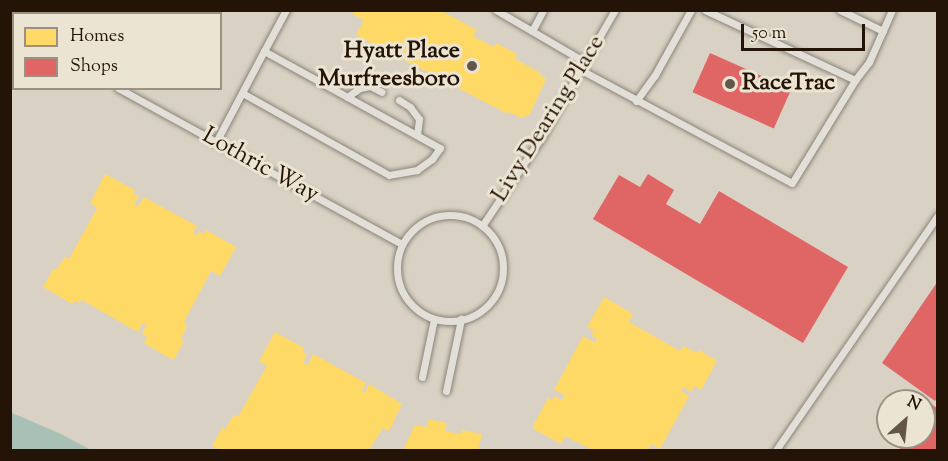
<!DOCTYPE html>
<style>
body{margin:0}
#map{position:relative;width:948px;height:461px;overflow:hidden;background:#d9d2c4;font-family:"Sorts Mill Goudy",serif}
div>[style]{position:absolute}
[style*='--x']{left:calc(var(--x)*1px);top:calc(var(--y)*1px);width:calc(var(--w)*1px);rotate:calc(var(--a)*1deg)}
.water>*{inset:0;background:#a9c0b7}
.homes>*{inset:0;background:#ffd966}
.shops>*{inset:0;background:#e06666;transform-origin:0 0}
.roads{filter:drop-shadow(0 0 2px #8a847a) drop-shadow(0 0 2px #8a847a)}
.lane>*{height:7px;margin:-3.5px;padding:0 3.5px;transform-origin:3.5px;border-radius:3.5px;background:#e2dfd8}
.lane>.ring{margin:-3.5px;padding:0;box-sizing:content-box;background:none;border:7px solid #e2dfd8;border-radius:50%}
.dots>*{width:16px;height:16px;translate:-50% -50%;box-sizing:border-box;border:3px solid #ece4d3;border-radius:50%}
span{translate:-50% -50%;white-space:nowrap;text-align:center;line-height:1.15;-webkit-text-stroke:6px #ece4d3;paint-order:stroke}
.poi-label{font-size:24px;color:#241307;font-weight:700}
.right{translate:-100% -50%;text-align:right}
.left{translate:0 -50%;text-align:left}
.street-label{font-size:24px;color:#241307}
.frame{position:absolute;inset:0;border:12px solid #241307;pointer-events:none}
.legend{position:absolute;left:12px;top:12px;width:210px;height:78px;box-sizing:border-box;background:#ece4d3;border:2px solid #9c9081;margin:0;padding:8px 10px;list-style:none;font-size:18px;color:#241307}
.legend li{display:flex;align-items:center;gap:12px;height:30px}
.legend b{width:30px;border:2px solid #9c9081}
.north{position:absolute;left:876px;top:389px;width:60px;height:60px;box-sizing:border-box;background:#ece4d3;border:2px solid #9c9081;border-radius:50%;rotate:27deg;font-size:16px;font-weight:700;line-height:24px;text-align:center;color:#241307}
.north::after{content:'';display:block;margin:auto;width:21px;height:27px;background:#635649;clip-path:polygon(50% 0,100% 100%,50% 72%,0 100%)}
.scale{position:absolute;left:741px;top:24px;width:124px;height:27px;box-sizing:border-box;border:3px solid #241307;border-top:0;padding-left:8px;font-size:18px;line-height:21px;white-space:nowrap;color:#241307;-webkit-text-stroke:4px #ece4d3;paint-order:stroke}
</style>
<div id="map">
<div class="water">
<i style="clip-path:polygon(10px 412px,61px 434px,91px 450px,11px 450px)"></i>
</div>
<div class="homes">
<i style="clip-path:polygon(354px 10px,440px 10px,477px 30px,473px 36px,494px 47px,496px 43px,517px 54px,515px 59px,541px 73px,540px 75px,546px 79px,530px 114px,522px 118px,509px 112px,508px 114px,356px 35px,364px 20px,352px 14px)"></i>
<i style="clip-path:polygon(105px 174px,135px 190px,133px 194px,139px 196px,134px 204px,138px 206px,144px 197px,197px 226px,193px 233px,197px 236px,199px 231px,204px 234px,206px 230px,236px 247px,220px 276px,211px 271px,184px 322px,187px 325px,181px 340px,184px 342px,173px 360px,144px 343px,147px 337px,142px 334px,146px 324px,142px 324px,138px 332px,85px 302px,83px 299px,79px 303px,75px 301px,72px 304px,43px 287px,53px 269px,56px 270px,65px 257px,69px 259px,97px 208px,90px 203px)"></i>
<i style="clip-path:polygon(604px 297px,633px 314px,629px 322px,680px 351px,683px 346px,698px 353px,699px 350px,717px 361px,701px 390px,694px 386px,691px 392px,683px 387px,681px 391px,689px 396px,660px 449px,651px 444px,649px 449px,654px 450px,592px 450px,565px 436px,561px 444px,532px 428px,548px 398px,552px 400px,554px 396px,562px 400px,565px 395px,554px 390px,583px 336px,595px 343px,597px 338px,591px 336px,594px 330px,587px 327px)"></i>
<i style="clip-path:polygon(275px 332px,304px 348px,302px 352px,307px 354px,303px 363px,308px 365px,313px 354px,366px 383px,362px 391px,365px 393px,369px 384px,402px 404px,389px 431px,383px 428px,369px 450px,220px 450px,212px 446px,222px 428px,225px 429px,234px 415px,238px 417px,267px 366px,259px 361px)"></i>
<i style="clip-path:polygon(428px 419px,447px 423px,445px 431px,461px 434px,462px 430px,482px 434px,478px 450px,403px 450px,415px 425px,427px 427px)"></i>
</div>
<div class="shops">
<i style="left:710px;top:53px;width:89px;height:43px;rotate:24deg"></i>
<i style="clip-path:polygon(648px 174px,674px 190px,666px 204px,700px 224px,719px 191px,848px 267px,803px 343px,593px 219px,619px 175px,640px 187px)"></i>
<i style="clip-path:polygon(938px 281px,938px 397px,935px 401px,882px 363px)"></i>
<i style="clip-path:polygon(930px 403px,938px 409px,938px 450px,899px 450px,908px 437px,924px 437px,924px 412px)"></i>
</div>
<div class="roads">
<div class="lane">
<i style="--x:496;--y:10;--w:103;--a:30.3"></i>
<i style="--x:705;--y:10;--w:166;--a:25"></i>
<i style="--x:855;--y:80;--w:23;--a:-52"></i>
<i style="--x:869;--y:62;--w:57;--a:-66.1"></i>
<i style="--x:840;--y:10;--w:48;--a:26"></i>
<i style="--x:69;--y:14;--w:4;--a:-63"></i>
<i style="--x:10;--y:30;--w:4;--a:14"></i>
<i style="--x:532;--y:31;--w:24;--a:-62"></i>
<i style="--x:264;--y:51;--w:47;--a:-61.8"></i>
<i style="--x:581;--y:70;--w:239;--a:28.2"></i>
<i style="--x:792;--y:183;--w:121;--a:-58.5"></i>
<i style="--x:118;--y:88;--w:324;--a:28.8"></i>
<i style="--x:347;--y:97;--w:16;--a:-35"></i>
<i style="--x:360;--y:88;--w:10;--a:-11"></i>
<i style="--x:370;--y:86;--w:13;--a:27"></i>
<i style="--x:399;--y:100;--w:13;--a:32"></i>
<i style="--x:410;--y:107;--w:15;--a:53"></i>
<i style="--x:419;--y:119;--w:16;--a:97"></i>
<i style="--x:636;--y:101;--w:32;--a:-54"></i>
<i style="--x:655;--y:75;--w:74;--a:-61"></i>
<i style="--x:216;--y:142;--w:103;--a:-62.2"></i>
<i style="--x:264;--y:51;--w:201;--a:28.9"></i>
<i style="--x:440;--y:148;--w:14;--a:126"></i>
<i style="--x:432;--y:159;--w:19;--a:144"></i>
<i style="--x:417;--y:170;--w:28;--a:170"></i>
<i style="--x:389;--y:175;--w:168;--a:-150.8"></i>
<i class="ring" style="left:397px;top:215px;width:99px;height:99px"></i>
<i style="--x:482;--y:226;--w:106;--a:-56.2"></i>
<i style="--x:541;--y:138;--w:148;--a:-60"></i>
<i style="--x:422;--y:377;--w:59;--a:-78.3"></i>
<i style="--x:446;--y:391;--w:74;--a:-78.2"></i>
<i style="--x:776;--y:450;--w:285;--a:-55.4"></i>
</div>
</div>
<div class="dots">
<i style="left:472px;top:66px;background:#635649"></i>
<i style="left:730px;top:84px;background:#635649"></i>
</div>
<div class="poi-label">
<span class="right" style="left:460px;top:66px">Hyatt Place<br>Murfreesboro</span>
<span class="left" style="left:742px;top:84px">RaceTrac</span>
</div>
<div class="street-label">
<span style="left:549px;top:119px;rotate:-58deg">Livy Dearing Place</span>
<span style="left:260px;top:166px;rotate:29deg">Lothric Way</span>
</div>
<div class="frame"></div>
<ul class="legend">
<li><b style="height:16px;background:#ffd966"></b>Homes</li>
<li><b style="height:16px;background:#e06666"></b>Shops</li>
</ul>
<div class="north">N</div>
<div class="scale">50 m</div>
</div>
